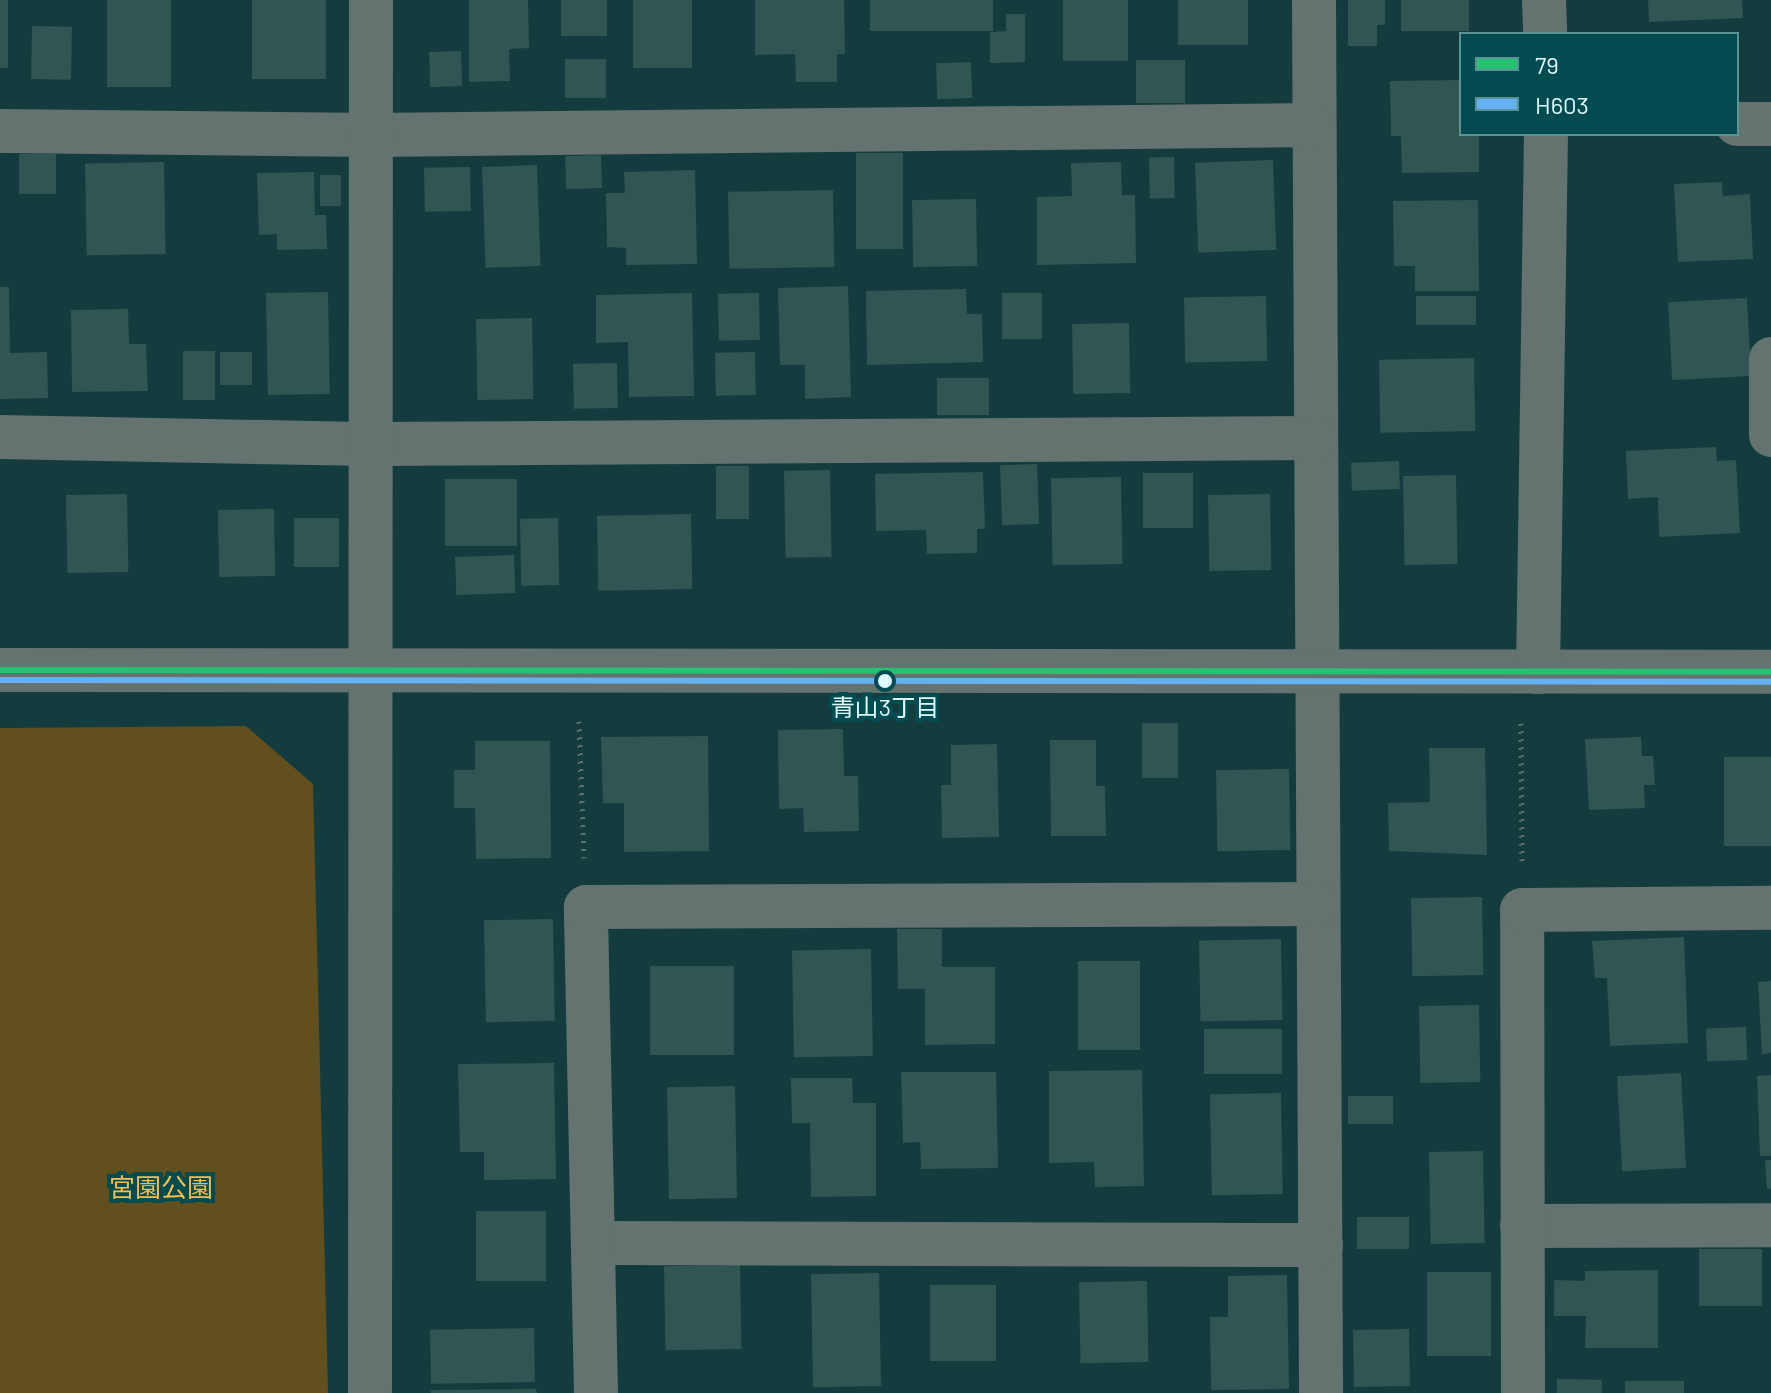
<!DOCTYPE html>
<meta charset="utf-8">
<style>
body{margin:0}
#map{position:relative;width:1771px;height:1393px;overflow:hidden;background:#143c3e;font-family:Barlow,"Noto Sans JP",sans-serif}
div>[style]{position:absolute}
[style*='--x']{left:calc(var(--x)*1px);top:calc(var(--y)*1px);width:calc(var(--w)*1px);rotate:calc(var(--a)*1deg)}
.green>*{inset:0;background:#614f1d}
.building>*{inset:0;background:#305553;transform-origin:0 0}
.path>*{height:5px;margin-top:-2.5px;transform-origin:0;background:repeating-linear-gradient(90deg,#5d716e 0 2px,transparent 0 8px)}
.minor>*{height:44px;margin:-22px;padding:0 22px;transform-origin:22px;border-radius:22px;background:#64736f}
.bus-1>*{height:6px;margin:-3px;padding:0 3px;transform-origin:3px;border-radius:3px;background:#26c172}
.bus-2>*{height:6px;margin:-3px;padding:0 3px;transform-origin:3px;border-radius:3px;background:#66b1f2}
.dots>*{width:22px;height:22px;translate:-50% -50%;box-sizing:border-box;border:4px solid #024b50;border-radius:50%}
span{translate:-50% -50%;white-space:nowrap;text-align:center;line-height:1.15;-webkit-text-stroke:8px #024b50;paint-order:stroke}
.bus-label{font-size:24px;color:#defcfe}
.park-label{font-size:26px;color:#f6be4c}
.legend{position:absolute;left:1459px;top:32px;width:280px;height:104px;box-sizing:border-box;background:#024b50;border:2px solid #5a9296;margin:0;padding:10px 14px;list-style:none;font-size:24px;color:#defcfe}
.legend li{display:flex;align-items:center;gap:16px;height:40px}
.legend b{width:40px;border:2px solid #5a9296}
</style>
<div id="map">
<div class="green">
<i style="clip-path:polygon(246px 726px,313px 784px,328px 1393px,0 1393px,0 728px)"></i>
</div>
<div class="building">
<i style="left:0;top:0;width:8px;height:68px"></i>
<i style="left:107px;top:0;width:64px;height:87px"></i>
<i style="left:252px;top:0;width:74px;height:79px"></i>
<i style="clip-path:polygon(469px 0,528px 0,529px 48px,509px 49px,510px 81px,469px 82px)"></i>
<i style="left:561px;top:0;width:46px;height:36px"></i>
<i style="left:633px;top:0;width:59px;height:68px"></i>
<i style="clip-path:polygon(755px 0,844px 0,845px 54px,837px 54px,837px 82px,796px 82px,795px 54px,755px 55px)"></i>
<i style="left:870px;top:0;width:123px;height:31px"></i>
<i style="left:1063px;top:0;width:65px;height:61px"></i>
<i style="left:1178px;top:0;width:70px;height:45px"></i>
<i style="clip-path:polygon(1348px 0,1385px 0,1385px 25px,1377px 25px,1377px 46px,1348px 46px)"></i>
<i style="left:1401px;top:0;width:68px;height:31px"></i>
<i style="clip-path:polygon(1648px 0,1742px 0,1743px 18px,1649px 22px)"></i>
<i style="clip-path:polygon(1006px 14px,1025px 14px,1025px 62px,990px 63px,990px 32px,1006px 31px)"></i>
<i style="left:32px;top:26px;width:40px;height:53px;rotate:1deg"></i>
<i style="left:461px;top:51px;width:35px;height:32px;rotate:88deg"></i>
<i style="left:565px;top:59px;width:41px;height:39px"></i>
<i style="left:1185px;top:60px;width:43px;height:49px;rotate:90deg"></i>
<i style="left:971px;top:62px;width:36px;height:35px;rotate:88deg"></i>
<i style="clip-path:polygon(1461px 80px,1461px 134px,1479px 134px,1479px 172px,1402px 173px,1401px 136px,1391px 136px,1390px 81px)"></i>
<i style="left:856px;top:153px;width:47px;height:96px"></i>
<i style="left:19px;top:154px;width:37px;height:40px"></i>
<i style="left:601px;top:155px;width:33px;height:36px;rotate:88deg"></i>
<i style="left:1174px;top:157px;width:41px;height:25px;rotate:89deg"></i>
<i style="left:1273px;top:160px;width:90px;height:78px;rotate:88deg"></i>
<i style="left:164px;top:162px;width:92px;height:79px;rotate:89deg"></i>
<i style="clip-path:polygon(1121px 162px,1122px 195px,1135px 195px,1136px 263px,1037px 265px,1037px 197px,1072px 196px,1071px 163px)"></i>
<i style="left:537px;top:165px;width:101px;height:55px;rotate:88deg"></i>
<i style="left:470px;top:167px;width:44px;height:46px;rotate:89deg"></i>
<i style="clip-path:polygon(695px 170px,697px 264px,626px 265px,626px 248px,607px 247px,606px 193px,625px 193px,624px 172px)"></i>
<i style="clip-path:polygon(314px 172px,315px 215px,326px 215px,327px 249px,277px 250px,277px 234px,259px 235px,257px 173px)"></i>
<i style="left:320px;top:175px;width:21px;height:31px"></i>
<i style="clip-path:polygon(1722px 182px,1723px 196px,1750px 194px,1753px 259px,1678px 262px,1674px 184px)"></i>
<i style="left:833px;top:190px;width:77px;height:105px;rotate:89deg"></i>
<i style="left:976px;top:199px;width:67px;height:64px;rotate:89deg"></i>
<i style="clip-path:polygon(1478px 200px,1479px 291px,1415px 291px,1415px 266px,1394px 266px,1393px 201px)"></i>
<i style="clip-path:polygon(848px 286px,851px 397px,805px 399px,805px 365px,780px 365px,778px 288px)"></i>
<i style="clip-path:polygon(0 287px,9px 287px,10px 353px,47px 352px,48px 398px,0 399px)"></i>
<i style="clip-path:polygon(966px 289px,967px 314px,982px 314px,983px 362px,867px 365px,866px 291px)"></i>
<i style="left:328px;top:292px;width:102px;height:62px;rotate:89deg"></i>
<i style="clip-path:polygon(692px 293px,694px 396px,629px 397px,628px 342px,596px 343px,596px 295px)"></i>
<i style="left:759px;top:293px;width:47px;height:41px;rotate:89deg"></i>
<i style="left:1002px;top:293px;width:40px;height:46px"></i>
<i style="left:1266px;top:296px;width:65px;height:82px;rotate:89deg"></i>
<i style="left:1476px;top:296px;width:29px;height:60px;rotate:90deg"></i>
<i style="left:1747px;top:298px;width:78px;height:79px;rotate:87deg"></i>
<i style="clip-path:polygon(128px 309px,129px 344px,146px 344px,148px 391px,72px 392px,71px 310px)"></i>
<i style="left:532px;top:318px;width:81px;height:56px;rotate:89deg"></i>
<i style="left:1129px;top:323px;width:70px;height:57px;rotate:89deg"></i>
<i style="left:183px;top:351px;width:32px;height:49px"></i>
<i style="left:220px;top:352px;width:32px;height:33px"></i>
<i style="left:755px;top:352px;width:43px;height:40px;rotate:89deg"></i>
<i style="left:1474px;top:358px;width:73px;height:95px;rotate:89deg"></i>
<i style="left:617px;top:363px;width:45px;height:44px;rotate:89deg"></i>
<i style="left:937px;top:378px;width:52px;height:37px"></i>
<i style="clip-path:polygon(1716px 447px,1717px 461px,1736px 460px,1740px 533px,1659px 537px,1658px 497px,1628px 499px,1626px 451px)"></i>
<i style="left:1399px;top:461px;width:28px;height:48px;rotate:88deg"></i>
<i style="left:1037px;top:464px;width:60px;height:37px;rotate:88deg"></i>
<i style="left:716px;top:466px;width:33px;height:53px"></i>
<i style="left:830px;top:470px;width:87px;height:46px;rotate:89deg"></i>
<i style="clip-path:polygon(983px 472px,985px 529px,977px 529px,977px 553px,927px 554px,926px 530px,876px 531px,875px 474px)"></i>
<i style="left:1143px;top:473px;width:50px;height:55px"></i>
<i style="left:1456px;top:475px;width:89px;height:53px;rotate:89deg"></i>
<i style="left:1121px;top:477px;width:87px;height:70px;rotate:89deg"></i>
<i style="left:517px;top:479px;width:67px;height:72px;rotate:90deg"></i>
<i style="left:127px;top:494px;width:78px;height:61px;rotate:89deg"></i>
<i style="left:1270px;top:494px;width:76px;height:62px;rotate:89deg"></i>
<i style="left:274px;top:509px;width:67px;height:56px;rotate:89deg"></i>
<i style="left:691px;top:514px;width:75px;height:94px;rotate:89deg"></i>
<i style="left:339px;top:518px;width:49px;height:45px;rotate:90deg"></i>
<i style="left:558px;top:518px;width:67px;height:38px;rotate:89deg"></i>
<i style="left:514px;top:555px;width:38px;height:59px;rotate:88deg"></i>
<i style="left:1142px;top:723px;width:36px;height:55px"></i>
<i style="clip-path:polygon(843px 729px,844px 776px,858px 776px,859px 831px,804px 832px,803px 808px,779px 809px,778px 730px)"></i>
<i style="clip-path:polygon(708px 736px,709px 851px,624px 852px,624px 803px,603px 803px,601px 737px)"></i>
<i style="clip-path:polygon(1641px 737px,1642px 756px,1653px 756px,1655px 785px,1644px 785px,1645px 808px,1589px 810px,1585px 739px)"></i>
<i style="clip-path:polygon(1050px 740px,1096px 740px,1096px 786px,1105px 786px,1106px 836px,1051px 836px)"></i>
<i style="clip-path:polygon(475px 741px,550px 741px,551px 858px,476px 859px,475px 808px,454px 808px,454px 770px,475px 770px)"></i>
<i style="clip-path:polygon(997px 744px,999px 837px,942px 838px,941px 785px,951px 785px,951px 745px)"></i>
<i style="clip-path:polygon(1429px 748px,1485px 748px,1487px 855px,1389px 851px,1388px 803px,1430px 802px)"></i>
<i style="left:1771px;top:757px;width:89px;height:47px;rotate:90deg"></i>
<i style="left:1289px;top:769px;width:81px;height:73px;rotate:89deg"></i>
<i style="left:1482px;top:897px;width:78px;height:71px;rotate:89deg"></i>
<i style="left:553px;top:919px;width:102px;height:69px;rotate:89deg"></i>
<i style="clip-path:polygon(897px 929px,942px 929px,942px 967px,995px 967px,995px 1044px,925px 1045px,925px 989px,898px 989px)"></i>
<i style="clip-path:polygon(1684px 937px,1688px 1043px,1610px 1046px,1607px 978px,1595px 978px,1592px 941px)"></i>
<i style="left:1281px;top:939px;width:81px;height:82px;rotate:89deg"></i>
<i style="left:871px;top:949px;width:107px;height:79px;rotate:89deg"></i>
<i style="left:1078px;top:961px;width:62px;height:89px"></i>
<i style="left:650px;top:966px;width:84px;height:89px"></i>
<i style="clip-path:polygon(1771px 981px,1771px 1053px,1762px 1054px,1758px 982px)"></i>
<i style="left:1479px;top:1005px;width:77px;height:60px;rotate:89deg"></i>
<i style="left:1746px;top:1027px;width:33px;height:40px;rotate:88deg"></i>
<i style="left:1204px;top:1029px;width:78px;height:45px"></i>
<i style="clip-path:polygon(554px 1063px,556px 1179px,484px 1180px,484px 1152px,460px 1152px,458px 1064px)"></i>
<i style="clip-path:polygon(1142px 1070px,1144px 1186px,1095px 1187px,1094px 1162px,1049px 1163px,1049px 1071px)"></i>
<i style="clip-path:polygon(901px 1072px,996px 1072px,998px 1168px,921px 1169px,920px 1142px,903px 1143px)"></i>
<i style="left:1681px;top:1073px;width:95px;height:64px;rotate:87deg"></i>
<i style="clip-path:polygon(1771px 1075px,1771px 1156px,1760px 1156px,1757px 1076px)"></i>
<i style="clip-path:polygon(791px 1078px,852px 1078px,853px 1103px,876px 1103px,876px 1196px,811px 1197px,810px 1123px,792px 1123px)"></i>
<i style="left:735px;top:1086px;width:112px;height:68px;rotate:89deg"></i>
<i style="left:1281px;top:1093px;width:101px;height:71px;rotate:89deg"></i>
<i style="left:1393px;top:1096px;width:28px;height:45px;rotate:90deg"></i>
<i style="left:1483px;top:1151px;width:92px;height:54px;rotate:89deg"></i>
<i style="clip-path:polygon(1765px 1160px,1771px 1160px,1771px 1189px,1767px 1189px)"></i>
<i style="left:476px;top:1211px;width:70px;height:70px"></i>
<i style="left:1409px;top:1217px;width:32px;height:52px;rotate:90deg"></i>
<i style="left:1762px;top:1249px;width:57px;height:63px;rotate:90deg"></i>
<i style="left:740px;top:1265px;width:84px;height:76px;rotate:89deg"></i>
<i style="clip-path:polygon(1658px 1270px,1658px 1348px,1585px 1348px,1586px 1316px,1554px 1316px,1554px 1280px,1585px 1281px,1585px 1271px)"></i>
<i style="left:1427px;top:1272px;width:64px;height:84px"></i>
<i style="left:879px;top:1273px;width:113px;height:68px;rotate:89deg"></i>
<i style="clip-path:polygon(1287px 1275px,1289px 1389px,1211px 1390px,1210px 1317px,1228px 1317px,1228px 1276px)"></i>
<i style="left:1147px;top:1281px;width:81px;height:68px;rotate:89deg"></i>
<i style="left:996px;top:1285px;width:76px;height:66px;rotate:90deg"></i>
<i style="left:534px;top:1328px;width:54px;height:104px;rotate:89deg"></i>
<i style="left:1409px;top:1329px;width:57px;height:56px;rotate:89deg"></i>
<i style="left:1557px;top:1379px;width:45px;height:14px;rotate:1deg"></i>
<i style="left:1625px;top:1381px;width:59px;height:12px"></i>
<i style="clip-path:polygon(536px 1389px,537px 1393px,431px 1393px,431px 1390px)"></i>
</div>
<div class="path">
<i style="--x:579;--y:721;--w:137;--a:87.9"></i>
<i style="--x:1521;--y:723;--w:138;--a:89.6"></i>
</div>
<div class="minor">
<i style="--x:1314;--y:0;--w:1393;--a:89.71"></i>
<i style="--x:1544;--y:0;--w:34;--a:88"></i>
<i style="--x:1737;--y:124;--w:34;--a:0"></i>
<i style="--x:0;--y:131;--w:371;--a:0.6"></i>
<i style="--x:371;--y:135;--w:943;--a:-0.61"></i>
<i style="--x:1771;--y:359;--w:76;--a:90"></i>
<i style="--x:0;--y:437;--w:371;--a:1.1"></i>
<i style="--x:371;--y:444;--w:945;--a:-0.36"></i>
<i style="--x:0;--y:670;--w:1771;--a:0.06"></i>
<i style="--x:1538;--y:672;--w:538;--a:-89.15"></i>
<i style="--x:1522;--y:1226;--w:249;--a:-0.2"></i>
<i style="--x:596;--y:1243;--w:725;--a:0.16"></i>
<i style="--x:370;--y:1393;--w:1393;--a:-89.96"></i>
<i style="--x:596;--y:1393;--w:486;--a:-91.2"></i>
<i style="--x:586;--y:907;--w:732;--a:-0.23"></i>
<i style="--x:1523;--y:1393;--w:483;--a:-90.1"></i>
<i style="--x:1522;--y:910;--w:249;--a:-0.5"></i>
</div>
<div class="bus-1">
<i style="--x:0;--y:670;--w:1771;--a:0.06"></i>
</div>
<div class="bus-2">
<i style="--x:0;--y:680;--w:1771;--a:0.06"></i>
</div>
<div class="dots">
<i style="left:885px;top:681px;background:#defcfe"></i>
</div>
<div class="bus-label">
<span style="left:885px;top:707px">青山3丁目</span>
</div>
<div class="park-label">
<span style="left:161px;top:1187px">宮園公園</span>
</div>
<ul class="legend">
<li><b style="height:10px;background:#26c172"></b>79</li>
<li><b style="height:10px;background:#66b1f2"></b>H603</li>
</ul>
</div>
